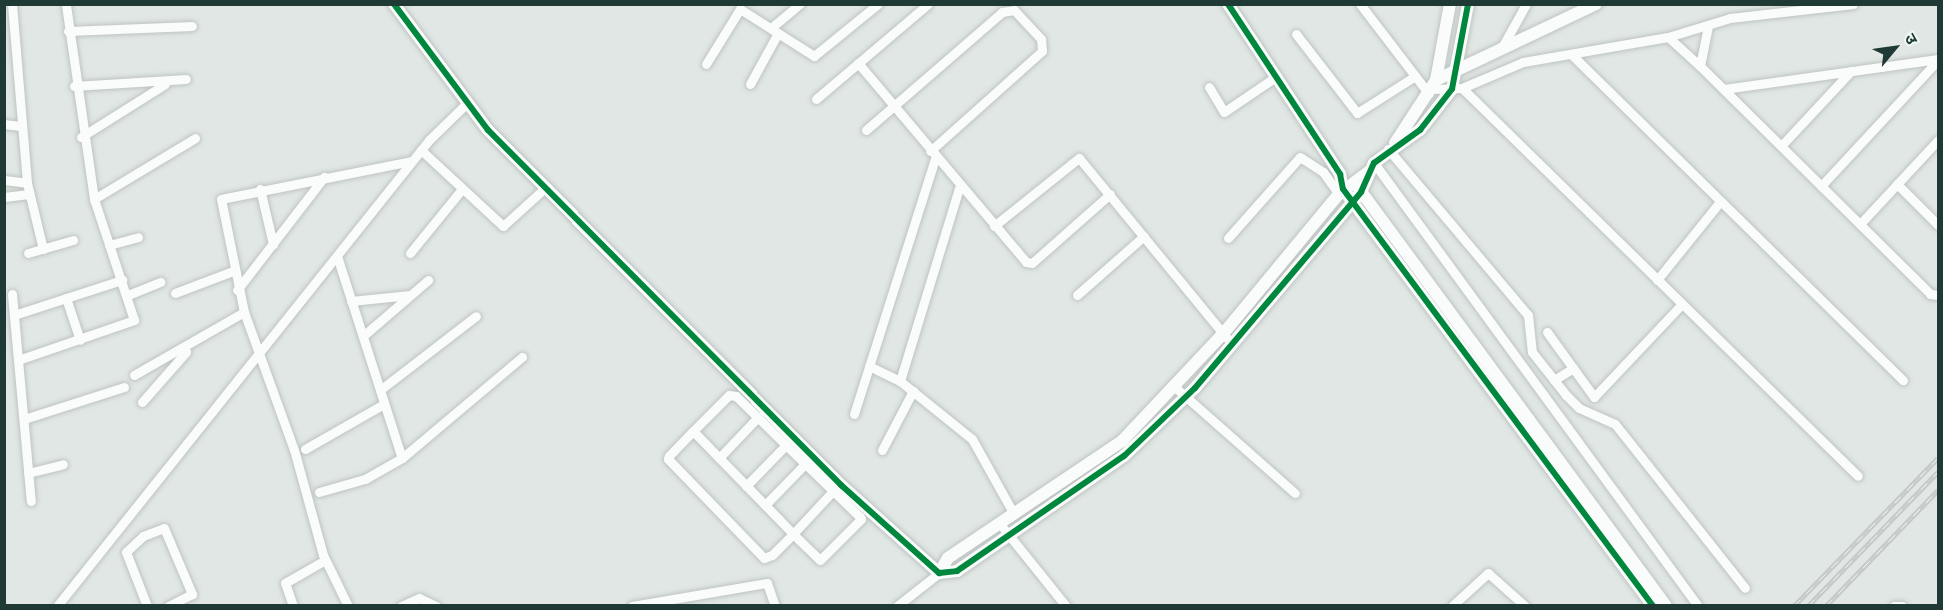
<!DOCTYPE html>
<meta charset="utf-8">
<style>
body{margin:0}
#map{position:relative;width:1943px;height:610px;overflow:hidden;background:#e1e7e4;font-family:Raleway,"Noto Sans Devanagari",sans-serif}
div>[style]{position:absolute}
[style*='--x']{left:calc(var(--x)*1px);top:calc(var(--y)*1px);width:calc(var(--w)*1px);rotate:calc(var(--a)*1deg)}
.roads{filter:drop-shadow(0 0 2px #bec4c1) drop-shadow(0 0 2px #bec4c1)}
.street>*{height:9px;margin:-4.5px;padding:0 4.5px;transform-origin:4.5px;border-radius:4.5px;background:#fafbfb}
.secondary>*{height:12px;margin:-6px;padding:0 6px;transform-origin:6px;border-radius:6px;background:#fafbfb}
.rail>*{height:5px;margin-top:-2.5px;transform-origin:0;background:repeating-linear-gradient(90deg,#eef7f3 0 9px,#c6c9c9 0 18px);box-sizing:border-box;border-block:2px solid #c6c9c9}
.cycleway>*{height:6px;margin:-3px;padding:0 3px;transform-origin:3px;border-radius:3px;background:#00873e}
span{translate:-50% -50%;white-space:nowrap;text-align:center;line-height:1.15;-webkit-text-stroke:4.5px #eef7f3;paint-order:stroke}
.frame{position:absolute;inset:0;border:6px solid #1f3934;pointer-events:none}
.north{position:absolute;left:1865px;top:18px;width:60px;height:60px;-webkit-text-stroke:4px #eef7f3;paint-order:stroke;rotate:61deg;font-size:16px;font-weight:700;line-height:24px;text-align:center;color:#1f3934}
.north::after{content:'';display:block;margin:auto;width:21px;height:27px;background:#1f3934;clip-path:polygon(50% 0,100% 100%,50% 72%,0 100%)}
</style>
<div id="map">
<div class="roads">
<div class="street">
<i style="--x:12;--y:4;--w:180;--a:85.2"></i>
<i style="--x:27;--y:183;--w:68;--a:76.4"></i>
<i style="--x:1360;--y:4;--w:113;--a:52.5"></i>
<i style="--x:771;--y:28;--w:38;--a:-40"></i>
<i style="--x:68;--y:31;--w:124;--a:-2.3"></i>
<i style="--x:1296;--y:34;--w:100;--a:52.3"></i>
<i style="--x:1357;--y:113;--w:69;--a:-32.5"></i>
<i style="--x:1668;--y:37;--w:43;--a:42.2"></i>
<i style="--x:1700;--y:66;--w:41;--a:-78.7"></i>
<i style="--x:1501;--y:49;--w:51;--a:-60.9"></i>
<i style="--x:1572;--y:55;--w:464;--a:44.5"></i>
<i style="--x:858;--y:63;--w:260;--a:49.8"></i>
<i style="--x:1026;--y:262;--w:6;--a:9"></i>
<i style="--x:1032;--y:263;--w:104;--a:-41.5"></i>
<i style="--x:706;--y:64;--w:65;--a:-58.3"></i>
<i style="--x:740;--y:9;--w:88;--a:32.4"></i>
<i style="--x:814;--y:56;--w:82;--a:-39.1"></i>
<i style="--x:1700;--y:66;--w:324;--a:44.7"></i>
<i style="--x:1930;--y:294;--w:8;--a:7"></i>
<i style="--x:750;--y:84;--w:58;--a:-61.2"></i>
<i style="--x:74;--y:86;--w:112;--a:-3.6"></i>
<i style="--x:1209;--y:87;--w:29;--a:59"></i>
<i style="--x:1224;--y:112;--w:64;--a:-34.2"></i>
<i style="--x:1462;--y:88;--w:66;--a:-23.1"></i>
<i style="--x:1523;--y:62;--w:147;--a:-9.8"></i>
<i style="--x:1668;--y:37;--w:65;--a:-17"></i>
<i style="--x:1730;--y:18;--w:124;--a:-6.5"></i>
<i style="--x:1432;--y:89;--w:30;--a:-2"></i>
<i style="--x:1462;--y:88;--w:554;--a:44.42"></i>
<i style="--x:1724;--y:89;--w:216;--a:-8"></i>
<i style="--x:816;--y:99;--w:147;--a:-40.3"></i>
<i style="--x:4;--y:124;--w:16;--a:7"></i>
<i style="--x:866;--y:130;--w:180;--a:-40.9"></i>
<i style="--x:1002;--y:12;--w:12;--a:-9"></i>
<i style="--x:1014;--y:10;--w:40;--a:47"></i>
<i style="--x:1041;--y:39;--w:12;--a:85"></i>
<i style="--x:1042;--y:51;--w:150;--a:138.2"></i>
<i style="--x:81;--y:137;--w:99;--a:-32.2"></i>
<i style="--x:1781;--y:146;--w:103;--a:-47"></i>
<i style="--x:1388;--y:149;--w:217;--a:49.9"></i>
<i style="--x:1528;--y:315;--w:37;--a:84"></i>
<i style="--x:1532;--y:352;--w:55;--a:51.7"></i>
<i style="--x:1566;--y:395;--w:18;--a:45"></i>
<i style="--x:1579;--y:408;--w:39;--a:24"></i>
<i style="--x:1615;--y:424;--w:209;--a:51.6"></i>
<i style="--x:421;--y:150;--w:112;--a:42.8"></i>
<i style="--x:503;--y:226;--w:58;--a:-42.2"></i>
<i style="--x:1374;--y:163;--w:549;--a:53.82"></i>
<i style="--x:4;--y:180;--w:23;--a:7"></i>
<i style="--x:1897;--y:184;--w:58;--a:45"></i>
<i style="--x:1821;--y:186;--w:171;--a:-47.1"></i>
<i style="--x:959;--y:188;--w:202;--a:107"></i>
<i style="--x:900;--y:381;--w:92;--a:38.9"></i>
<i style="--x:972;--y:439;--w:86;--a:60.8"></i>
<i style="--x:260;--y:189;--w:57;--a:76.7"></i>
<i style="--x:4;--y:197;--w:25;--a:-7"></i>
<i style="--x:94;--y:199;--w:118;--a:-31.1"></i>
<i style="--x:1860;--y:224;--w:115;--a:-47.1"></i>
<i style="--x:994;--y:226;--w:109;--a:-38.7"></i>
<i style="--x:1079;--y:158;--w:233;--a:50.6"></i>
<i style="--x:1228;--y:238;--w:108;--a:-48.4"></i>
<i style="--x:1300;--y:157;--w:27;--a:33"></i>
<i style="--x:1323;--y:172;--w:27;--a:54"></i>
<i style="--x:109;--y:245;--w:30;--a:-15"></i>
<i style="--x:28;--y:253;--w:47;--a:-16.1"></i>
<i style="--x:410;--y:253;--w:82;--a:-50.9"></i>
<i style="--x:337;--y:256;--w:212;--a:72.2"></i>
<i style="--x:1657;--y:280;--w:99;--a:-51.2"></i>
<i style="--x:237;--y:290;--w:143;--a:-52.4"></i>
<i style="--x:175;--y:293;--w:62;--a:-20.8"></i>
<i style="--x:12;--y:294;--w:208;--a:84.8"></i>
<i style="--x:128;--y:295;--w:35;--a:-22"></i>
<i style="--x:1077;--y:295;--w:89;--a:-41.4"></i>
<i style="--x:66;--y:298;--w:44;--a:71.6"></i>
<i style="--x:351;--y:301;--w:59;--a:-5.8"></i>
<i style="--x:14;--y:315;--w:114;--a:-18"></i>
<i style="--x:1547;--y:332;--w:44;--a:54.2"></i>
<i style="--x:363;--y:336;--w:86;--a:-40.7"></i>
<i style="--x:18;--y:360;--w:123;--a:-19"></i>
<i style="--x:134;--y:320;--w:127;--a:-108.3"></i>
<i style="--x:94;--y:199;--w:197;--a:-98.2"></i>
<i style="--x:869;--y:366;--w:34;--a:26"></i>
<i style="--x:134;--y:375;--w:127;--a:-29.8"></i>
<i style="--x:1554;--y:380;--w:22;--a:-32"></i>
<i style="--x:1573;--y:368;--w:36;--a:54"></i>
<i style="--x:1594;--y:397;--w:128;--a:-46.6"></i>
<i style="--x:1175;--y:387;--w:160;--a:41.5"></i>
<i style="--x:380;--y:390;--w:121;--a:-37.6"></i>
<i style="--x:142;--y:402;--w:67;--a:-48.7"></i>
<i style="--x:854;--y:414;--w:269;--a:-72.4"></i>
<i style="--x:24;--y:419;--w:105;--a:-17.7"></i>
<i style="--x:693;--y:431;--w:144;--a:45.8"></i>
<i style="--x:793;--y:534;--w:37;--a:44"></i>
<i style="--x:820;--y:560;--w:58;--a:-45"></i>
<i style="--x:861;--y:519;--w:2;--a:-117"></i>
<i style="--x:860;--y:517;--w:103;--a:-135.8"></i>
<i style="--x:786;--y:445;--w:70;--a:-135.6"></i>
<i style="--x:736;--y:396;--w:7;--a:-172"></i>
<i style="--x:729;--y:395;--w:51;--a:135"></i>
<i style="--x:693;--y:431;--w:35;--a:134"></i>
<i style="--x:669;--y:456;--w:3;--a:108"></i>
<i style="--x:668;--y:459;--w:138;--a:45.9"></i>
<i style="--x:764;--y:558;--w:9;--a:-21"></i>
<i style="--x:772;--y:555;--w:30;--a:-45"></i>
<i style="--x:793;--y:534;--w:59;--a:-47.1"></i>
<i style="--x:305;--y:449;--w:91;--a:-29.7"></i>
<i style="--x:882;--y:450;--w:67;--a:-62.3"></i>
<i style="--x:719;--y:458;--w:57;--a:-46.4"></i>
<i style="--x:28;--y:473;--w:36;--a:-14"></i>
<i style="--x:746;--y:486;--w:57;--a:-45.7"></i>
<i style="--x:319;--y:492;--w:48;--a:-15.8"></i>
<i style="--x:365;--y:479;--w:43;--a:-29.6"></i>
<i style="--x:402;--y:458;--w:157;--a:-40.1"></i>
<i style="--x:765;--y:505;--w:57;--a:-45.7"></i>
<i style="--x:1000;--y:524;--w:105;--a:51.2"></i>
<i style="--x:57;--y:606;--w:596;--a:-51.4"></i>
<i style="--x:429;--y:140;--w:53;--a:-44.2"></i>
<i style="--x:147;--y:606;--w:58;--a:-111.3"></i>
<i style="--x:126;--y:552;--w:23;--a:-43"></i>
<i style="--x:143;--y:536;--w:22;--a:-21"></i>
<i style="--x:164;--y:528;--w:72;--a:67"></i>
<i style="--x:192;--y:594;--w:27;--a:153"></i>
<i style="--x:293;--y:606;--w:24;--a:-109"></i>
<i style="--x:285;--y:583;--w:46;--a:-29.9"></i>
<i style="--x:348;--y:606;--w:57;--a:-116.1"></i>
<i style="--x:323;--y:555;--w:109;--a:-105.4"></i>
<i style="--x:294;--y:450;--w:147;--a:-109.9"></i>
<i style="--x:244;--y:312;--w:115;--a:-101.5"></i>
<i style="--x:221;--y:199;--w:195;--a:-11.3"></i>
<i style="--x:401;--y:606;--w:20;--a:-24"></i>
<i style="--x:419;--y:598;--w:19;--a:25"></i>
<i style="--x:632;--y:606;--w:137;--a:-9.7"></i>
<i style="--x:767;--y:583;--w:24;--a:71"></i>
<i style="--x:897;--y:606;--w:53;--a:-38.2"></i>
<i style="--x:1452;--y:606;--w:49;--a:-42.5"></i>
<i style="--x:1488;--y:573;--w:50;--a:41.7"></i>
<i style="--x:1894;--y:606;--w:8;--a:0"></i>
</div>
<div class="secondary">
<i style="--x:394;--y:4;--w:157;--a:53.3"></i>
<i style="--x:488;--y:130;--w:501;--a:45.16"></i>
<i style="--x:841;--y:485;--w:132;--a:41.9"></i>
<i style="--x:939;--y:573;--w:18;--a:-6"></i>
<i style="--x:957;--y:571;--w:203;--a:-34.6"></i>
<i style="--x:1124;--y:456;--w:98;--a:-43.8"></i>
<i style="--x:1195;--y:388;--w:257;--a:-49.7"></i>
<i style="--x:1361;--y:192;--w:32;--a:-66"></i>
<i style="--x:1374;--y:163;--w:57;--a:-35.7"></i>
<i style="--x:1420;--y:130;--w:52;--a:-52"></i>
<i style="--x:1452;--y:89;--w:86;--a:-79.3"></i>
<i style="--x:1228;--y:4;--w:204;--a:56.6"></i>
<i style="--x:1340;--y:174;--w:15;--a:79"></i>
<i style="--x:1343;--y:189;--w:520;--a:53.37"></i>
<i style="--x:1436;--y:80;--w:177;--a:-25.4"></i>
<i style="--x:1395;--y:143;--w:75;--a:-56.9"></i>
<i style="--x:1436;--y:80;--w:77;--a:-79.6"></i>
<i style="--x:1357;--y:186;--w:521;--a:53.66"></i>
<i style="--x:939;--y:573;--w:17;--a:-59"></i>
<i style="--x:948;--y:558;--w:210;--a:-33.9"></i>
<i style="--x:1122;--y:441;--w:147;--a:-46.7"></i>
<i style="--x:1223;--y:334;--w:182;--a:-50.4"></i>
<i style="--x:1339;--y:194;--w:36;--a:-37"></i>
</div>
</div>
<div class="rail">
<i style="--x:1794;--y:606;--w:206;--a:-45.8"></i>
<i style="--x:1808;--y:606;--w:187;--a:-45.9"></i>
<i style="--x:1826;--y:606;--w:161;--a:-46"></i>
</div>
<div class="cycleway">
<i style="--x:394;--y:4;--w:157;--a:53.3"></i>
<i style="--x:488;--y:130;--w:501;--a:45.16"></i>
<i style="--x:841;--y:485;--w:132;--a:41.9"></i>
<i style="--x:939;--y:573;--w:18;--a:-6"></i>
<i style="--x:957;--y:571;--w:203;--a:-34.6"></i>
<i style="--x:1124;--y:456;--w:98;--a:-43.8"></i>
<i style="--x:1195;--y:388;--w:257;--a:-49.7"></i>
<i style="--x:1361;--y:192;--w:32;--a:-66"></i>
<i style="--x:1374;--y:163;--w:57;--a:-35.7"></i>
<i style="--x:1420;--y:130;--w:52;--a:-52"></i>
<i style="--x:1452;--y:89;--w:86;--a:-79.3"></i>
<i style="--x:1228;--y:4;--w:204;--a:56.6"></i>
<i style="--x:1340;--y:174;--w:15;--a:79"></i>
<i style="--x:1343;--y:189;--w:520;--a:53.37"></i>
</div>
<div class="frame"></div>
<div class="north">उ</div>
</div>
